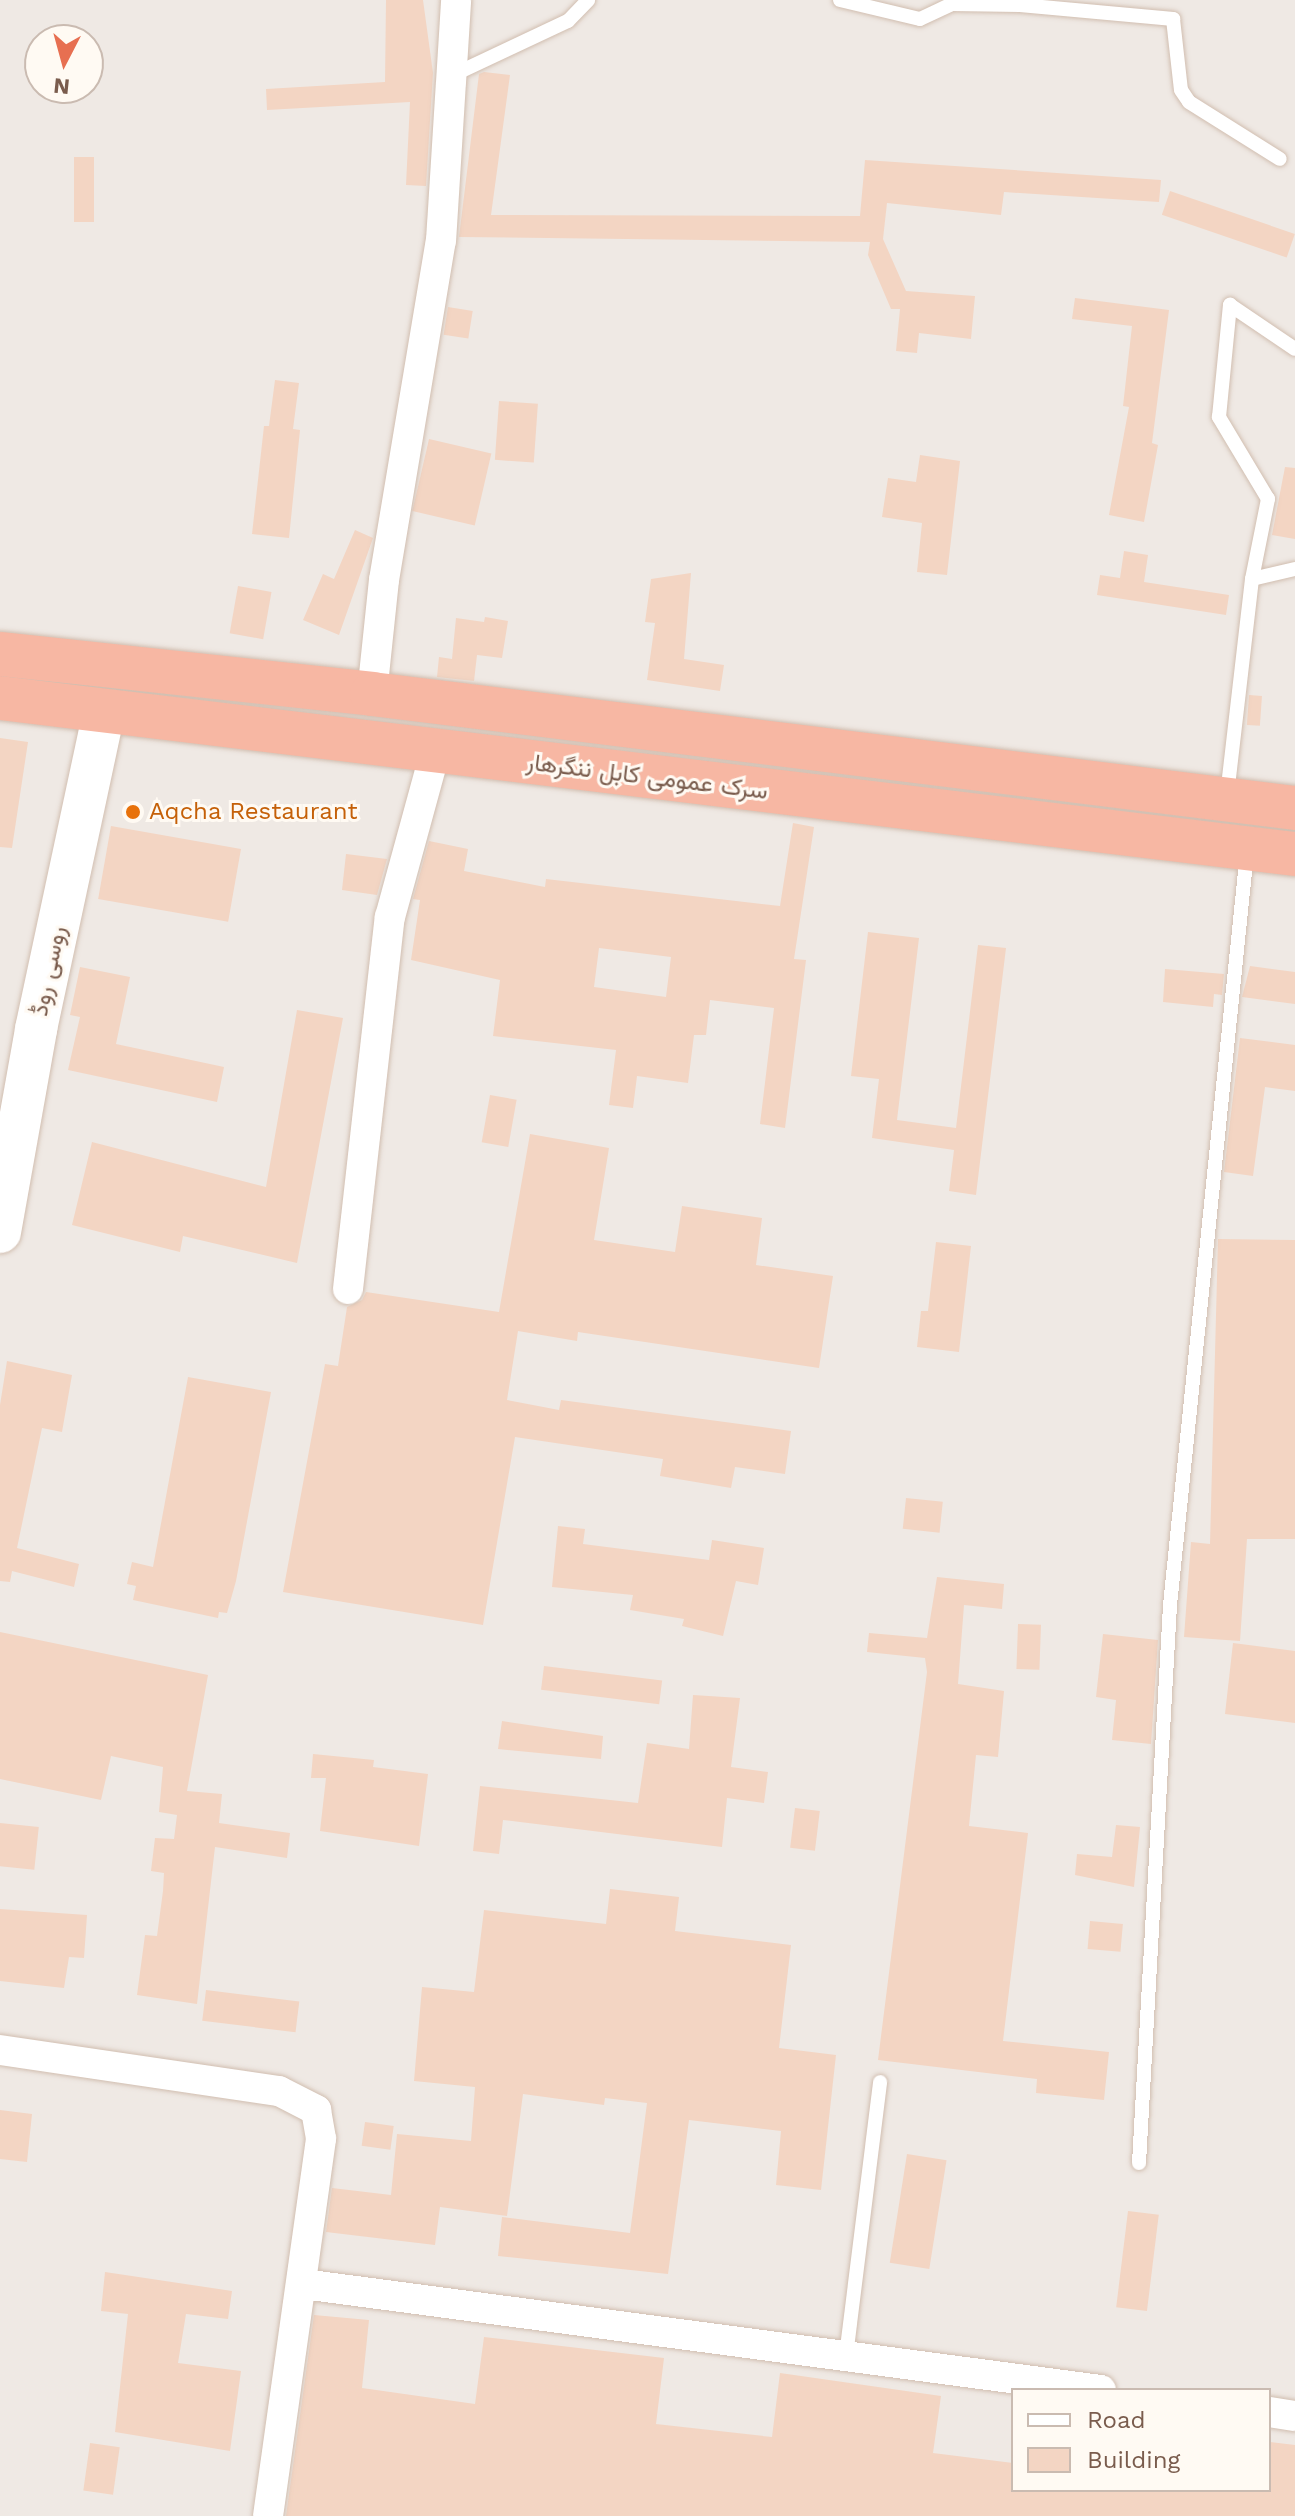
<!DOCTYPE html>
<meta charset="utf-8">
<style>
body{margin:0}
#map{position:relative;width:1295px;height:2516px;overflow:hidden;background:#fdf6ec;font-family:"Work Sans",Vazirmatn,sans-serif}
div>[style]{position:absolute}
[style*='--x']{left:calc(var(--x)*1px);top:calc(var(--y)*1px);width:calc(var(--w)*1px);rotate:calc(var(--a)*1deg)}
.industrial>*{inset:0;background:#efe9e4}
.building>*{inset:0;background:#f3d5c3;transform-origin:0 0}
.roads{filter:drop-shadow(0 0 2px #d1beb0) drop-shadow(0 0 2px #d1beb0)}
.lane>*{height:14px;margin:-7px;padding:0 7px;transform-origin:7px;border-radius:7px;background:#fff}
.street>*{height:30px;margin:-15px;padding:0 15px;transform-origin:15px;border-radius:15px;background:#fff}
.secondary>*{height:42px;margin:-21px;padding:0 21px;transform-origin:21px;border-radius:21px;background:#fff}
.highway>*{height:44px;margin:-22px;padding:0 22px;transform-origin:22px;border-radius:22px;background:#f7b7a3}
.dots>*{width:22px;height:22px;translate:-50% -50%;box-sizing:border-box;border:4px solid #fffaf3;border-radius:50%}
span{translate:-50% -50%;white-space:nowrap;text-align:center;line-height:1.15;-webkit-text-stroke:6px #fffaf3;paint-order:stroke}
.street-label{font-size:24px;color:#7a5c4d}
.food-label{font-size:24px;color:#c56008}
.left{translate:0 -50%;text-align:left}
.legend{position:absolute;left:1011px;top:2388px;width:260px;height:104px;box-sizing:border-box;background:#fffaf3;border:2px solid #cabbb1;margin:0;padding:10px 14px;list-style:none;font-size:24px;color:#7a5c4d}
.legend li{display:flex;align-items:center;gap:16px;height:40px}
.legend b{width:40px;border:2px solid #cabbb1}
.north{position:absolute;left:24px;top:24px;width:80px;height:80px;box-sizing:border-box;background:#fffaf3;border:2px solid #cabbb1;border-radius:50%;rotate:186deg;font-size:22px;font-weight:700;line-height:32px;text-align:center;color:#7a5c4d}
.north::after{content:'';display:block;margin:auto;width:28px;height:36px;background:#e76f51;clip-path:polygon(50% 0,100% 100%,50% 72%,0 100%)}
</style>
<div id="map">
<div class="industrial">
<i style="clip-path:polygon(evenodd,0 0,1295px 0,1295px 2516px,0 2516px,0 0,40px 40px,88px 40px,88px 88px,40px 88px,40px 40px,0 0,1013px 2390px,1269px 2390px,1269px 2490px,1013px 2490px,1013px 2390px)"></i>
</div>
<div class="building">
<i style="clip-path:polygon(386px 0,423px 0,433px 73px,426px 186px,406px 185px,410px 102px,267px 110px,266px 89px,385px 82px)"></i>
<i style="clip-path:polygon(484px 72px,510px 75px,491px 215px,860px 216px,865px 160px,1161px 180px,1159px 202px,1004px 192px,1001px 215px,887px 203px,883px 239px,906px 291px,975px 296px,971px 339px,919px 333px,917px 353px,896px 351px,900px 309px,891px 309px,868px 255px,870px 242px,459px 237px,479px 74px)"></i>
<i style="left:74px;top:157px;width:20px;height:65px"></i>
<i style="left:1170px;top:191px;width:132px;height:25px;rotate:19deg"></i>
<i style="clip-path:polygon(1075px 298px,1169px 310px,1152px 443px,1158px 445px,1144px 522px,1109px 515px,1129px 407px,1123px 406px,1132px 326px,1072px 319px)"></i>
<i style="left:448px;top:307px;width:25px;height:28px;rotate:9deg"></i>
<i style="clip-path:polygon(275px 380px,299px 383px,293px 429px,300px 430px,289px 538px,252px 534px,264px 426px,269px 426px)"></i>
<i style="left:499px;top:401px;width:39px;height:59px;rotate:4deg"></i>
<i style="left:429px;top:439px;width:64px;height:74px;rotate:13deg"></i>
<i style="clip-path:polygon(920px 455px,960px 461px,947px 575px,917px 572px,922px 523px,882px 517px,888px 478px,916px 482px)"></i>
<i style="clip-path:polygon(1285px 467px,1295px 468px,1295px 539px,1272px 535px)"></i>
<i style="clip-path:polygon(355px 530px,373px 538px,339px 635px,303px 620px,323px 574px,334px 579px)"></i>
<i style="clip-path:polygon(1124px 551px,1148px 555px,1144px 582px,1229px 595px,1226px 615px,1097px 595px,1100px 575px,1120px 578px)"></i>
<i style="clip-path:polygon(691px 573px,684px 659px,724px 665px,720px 691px,647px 680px,655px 623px,645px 622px,651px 579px)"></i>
<i style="left:238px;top:586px;width:34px;height:48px;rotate:10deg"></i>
<i style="clip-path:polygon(485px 617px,508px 621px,502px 658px,477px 655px,474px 681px,437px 677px,439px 657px,452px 659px,456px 618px,484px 622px)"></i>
<i style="left:1249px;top:695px;width:13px;height:30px;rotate:4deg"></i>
<i style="clip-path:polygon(0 738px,28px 742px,12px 848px,0 847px)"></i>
<i style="clip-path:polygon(evenodd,793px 823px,814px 827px,794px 959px,806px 960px,785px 1128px,760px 1124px,774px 1008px,710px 1000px,706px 1035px,694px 1035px,688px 1083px,637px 1076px,633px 1108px,609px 1105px,616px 1050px,493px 1036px,500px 980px,411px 960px,420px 900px,413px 899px,429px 841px,468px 849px,464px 871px,545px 887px,546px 879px,780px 906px,793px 823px,599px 948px,671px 957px,666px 997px,594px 987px,599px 948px)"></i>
<i style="left:111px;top:826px;width:132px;height:74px;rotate:10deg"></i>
<i style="clip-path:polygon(346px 854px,387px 859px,377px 895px,342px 890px)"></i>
<i style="clip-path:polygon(868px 932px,919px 938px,897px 1120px,956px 1128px,978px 945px,1006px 948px,976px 1195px,949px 1191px,954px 1150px,872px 1138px,879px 1079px,851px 1076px)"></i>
<i style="clip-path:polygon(1250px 966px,1295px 972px,1295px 1004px,1242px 997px)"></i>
<i style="clip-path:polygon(80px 967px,130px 977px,116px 1044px,224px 1067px,217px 1102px,68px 1070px,80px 1017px,70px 1015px)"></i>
<i style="clip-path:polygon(1165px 969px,1224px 974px,1222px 995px,1214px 994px,1213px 1007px,1163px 1002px)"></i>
<i style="clip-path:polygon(297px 1010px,343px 1018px,297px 1263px,183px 1236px,180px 1252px,72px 1225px,92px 1142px,266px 1187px)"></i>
<i style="clip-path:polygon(1240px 1038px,1295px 1045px,1295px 1091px,1265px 1087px,1253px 1176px,1224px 1172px)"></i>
<i style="left:490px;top:1095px;width:27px;height:48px;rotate:10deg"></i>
<i style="clip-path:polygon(530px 1134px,609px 1148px,594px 1240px,675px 1252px,682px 1206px,762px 1218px,756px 1265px,833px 1276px,819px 1368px,578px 1332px,577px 1341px,518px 1331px,507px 1400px,559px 1410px,561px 1400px,791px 1431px,785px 1474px,735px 1467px,731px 1488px,660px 1476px,663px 1459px,515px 1437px,483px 1625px,283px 1592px,325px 1364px,338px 1366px,347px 1307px,362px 1300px,366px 1292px,499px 1312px)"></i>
<i style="clip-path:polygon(1218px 1239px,1295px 1240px,1295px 1539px,1247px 1539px,1240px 1641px,1184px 1637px,1191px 1542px,1210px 1544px)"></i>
<i style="clip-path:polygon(936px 1242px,971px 1246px,959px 1352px,917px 1347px,921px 1311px,928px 1311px)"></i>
<i style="clip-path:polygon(7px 1361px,72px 1375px,62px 1432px,42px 1428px,17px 1548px,79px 1564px,74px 1587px,12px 1571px,10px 1582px,0 1581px,0 1405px)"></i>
<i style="clip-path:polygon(188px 1377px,271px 1392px,236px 1581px,227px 1613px,219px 1612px,218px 1618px,133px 1600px,136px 1586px,127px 1584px,132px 1562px,153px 1567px)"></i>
<i style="left:906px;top:1498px;width:37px;height:31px;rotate:6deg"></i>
<i style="clip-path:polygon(558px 1526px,585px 1529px,583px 1544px,709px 1560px,712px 1540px,764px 1548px,758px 1585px,736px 1581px,723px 1636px,682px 1626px,684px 1619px,630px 1610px,633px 1595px,552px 1587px)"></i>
<i style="clip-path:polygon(937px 1577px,1004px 1584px,1002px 1609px,964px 1605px,958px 1684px,1004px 1691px,998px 1757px,976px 1755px,969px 1826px,1028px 1833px,1003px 2041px,1109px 2052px,1104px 2100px,1036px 2093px,1037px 2079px,878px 2060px,927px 1672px,925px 1658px,867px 1652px,869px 1633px,927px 1638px)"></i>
<i style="left:1018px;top:1624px;width:23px;height:45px;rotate:2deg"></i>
<i style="clip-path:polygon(0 1632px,208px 1675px,187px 1791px,222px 1794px,219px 1823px,290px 1833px,287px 1858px,215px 1847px,197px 2004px,137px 1995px,145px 1935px,157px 1936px,163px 1891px,164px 1873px,151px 1871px,155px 1838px,174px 1839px,177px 1815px,159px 1812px,163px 1767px,111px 1756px,101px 1800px,0 1779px)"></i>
<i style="clip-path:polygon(1103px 1634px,1158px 1640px,1151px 1744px,1112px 1740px,1116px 1700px,1096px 1697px)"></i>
<i style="clip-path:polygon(1233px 1643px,1295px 1651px,1295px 1723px,1225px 1714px)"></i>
<i style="left:544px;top:1666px;width:119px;height:24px;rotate:7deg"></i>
<i style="clip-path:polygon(693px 1695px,740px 1698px,731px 1767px,768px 1772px,764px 1803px,727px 1798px,722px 1847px,503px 1820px,499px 1854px,473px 1851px,480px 1786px,638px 1803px,647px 1743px,689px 1749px)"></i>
<i style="clip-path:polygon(502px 1721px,603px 1736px,601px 1759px,498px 1749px)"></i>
<i style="clip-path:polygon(313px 1754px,374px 1760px,373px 1767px,428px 1774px,419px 1846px,320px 1831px,326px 1778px,311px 1778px)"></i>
<i style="left:795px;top:1808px;width:25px;height:40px;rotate:7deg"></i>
<i style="left:0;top:1823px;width:39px;height:43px;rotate:6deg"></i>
<i style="clip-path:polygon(1116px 1825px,1140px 1827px,1134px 1887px,1075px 1875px,1077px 1854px,1112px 1857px)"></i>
<i style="clip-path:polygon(610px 1889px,679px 1897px,675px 1931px,791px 1945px,779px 2048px,836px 2055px,821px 2190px,776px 2185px,781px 2131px,689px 2120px,668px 2274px,498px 2256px,502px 2217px,630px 2233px,647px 2103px,605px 2098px,604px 2105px,523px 2094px,507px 2216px,440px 2207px,435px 2245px,326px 2232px,332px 2188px,391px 2195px,397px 2134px,471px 2141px,475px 2087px,414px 2081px,422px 1987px,474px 1992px,484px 1910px,606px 1924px)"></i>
<i style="clip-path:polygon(0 1909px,87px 1915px,84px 1958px,69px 1957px,64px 1988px,0 1981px)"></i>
<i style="left:1090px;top:1921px;width:33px;height:28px;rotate:5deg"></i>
<i style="left:206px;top:1990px;width:94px;height:31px;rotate:7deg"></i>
<i style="clip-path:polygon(0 2110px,32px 2114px,27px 2162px,0 2159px)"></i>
<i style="left:365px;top:2122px;width:29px;height:24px;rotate:8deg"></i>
<i style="left:907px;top:2154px;width:40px;height:110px;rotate:9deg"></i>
<i style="left:1128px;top:2211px;width:31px;height:97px;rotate:7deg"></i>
<i style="clip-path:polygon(105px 2272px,232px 2291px,228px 2319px,186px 2314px,178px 2363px,241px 2371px,230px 2451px,115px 2432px,128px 2314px,101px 2311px)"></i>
<i style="clip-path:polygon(314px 2315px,369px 2320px,362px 2388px,475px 2404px,484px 2337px,664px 2358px,656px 2424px,772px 2437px,780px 2373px,941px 2396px,933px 2453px,1013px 2463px,1013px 2490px,1269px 2490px,1269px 2442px,1295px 2445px,1295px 2516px,286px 2516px)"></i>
<i style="left:90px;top:2443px;width:30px;height:48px;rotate:8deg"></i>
</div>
<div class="roads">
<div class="lane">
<i style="--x:840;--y:0;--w:82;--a:13.4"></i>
<i style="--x:920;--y:19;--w:35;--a:-25"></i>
<i style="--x:952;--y:4;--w:68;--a:0.8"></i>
<i style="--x:1020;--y:5;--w:154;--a:5.2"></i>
<i style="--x:1173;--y:19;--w:71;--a:83.6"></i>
<i style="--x:1181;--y:90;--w:14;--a:56"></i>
<i style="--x:1189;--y:102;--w:107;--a:32.1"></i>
<i style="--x:453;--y:75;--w:127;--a:-25.2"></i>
<i style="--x:568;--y:21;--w:29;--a:-46"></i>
<i style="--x:1252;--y:579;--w:44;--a:-13.1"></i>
<i style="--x:1227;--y:795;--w:217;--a:-83.4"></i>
<i style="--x:1252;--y:579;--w:82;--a:-78.7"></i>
<i style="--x:1268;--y:499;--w:96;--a:-120.9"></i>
<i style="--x:1219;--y:417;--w:113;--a:-84.4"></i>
<i style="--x:1230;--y:305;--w:78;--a:34.1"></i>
<i style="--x:1139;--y:2163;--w:559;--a:-86.82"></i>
<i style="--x:1170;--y:1605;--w:757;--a:-84.16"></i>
<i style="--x:846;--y:2356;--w:276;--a:-82.9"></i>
</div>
<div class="street">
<i style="--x:372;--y:694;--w:115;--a:-84"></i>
<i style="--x:384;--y:580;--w:344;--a:-80.5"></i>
<i style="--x:441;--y:241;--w:241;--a:-86.4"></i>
<i style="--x:348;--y:1289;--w:374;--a:-83.6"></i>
<i style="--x:390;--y:917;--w:171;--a:-74.7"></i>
<i style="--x:0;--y:2050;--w:282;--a:8.4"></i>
<i style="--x:279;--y:2091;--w:42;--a:27.2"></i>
<i style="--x:316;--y:2110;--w:29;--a:80"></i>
<i style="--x:321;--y:2139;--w:381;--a:98"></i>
<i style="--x:303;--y:2284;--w:805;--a:7.57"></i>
<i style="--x:1269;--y:2412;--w:26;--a:9"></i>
</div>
<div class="secondary">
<i style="--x:0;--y:1232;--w:206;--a:-79.9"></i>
<i style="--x:36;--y:1029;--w:325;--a:-77.9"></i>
</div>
<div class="highway">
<i style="--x:0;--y:654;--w:374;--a:6.1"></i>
<i style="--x:372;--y:694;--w:930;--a:7.04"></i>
<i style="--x:0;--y:698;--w:1304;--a:6.87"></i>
</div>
</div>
<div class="dots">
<i style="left:133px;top:812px;background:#e8710a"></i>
</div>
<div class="street-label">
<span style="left:647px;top:777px;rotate:7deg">سرک عمومی کابل ننگرهار</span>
<span style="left:49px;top:971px;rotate:-78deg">روسی روڈ</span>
</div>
<div class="food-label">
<span class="left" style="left:149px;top:812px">Aqcha Restaurant</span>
</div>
<ul class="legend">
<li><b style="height:10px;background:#fff"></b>Road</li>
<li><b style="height:22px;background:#f3d5c3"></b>Building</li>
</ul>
<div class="north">N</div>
</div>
